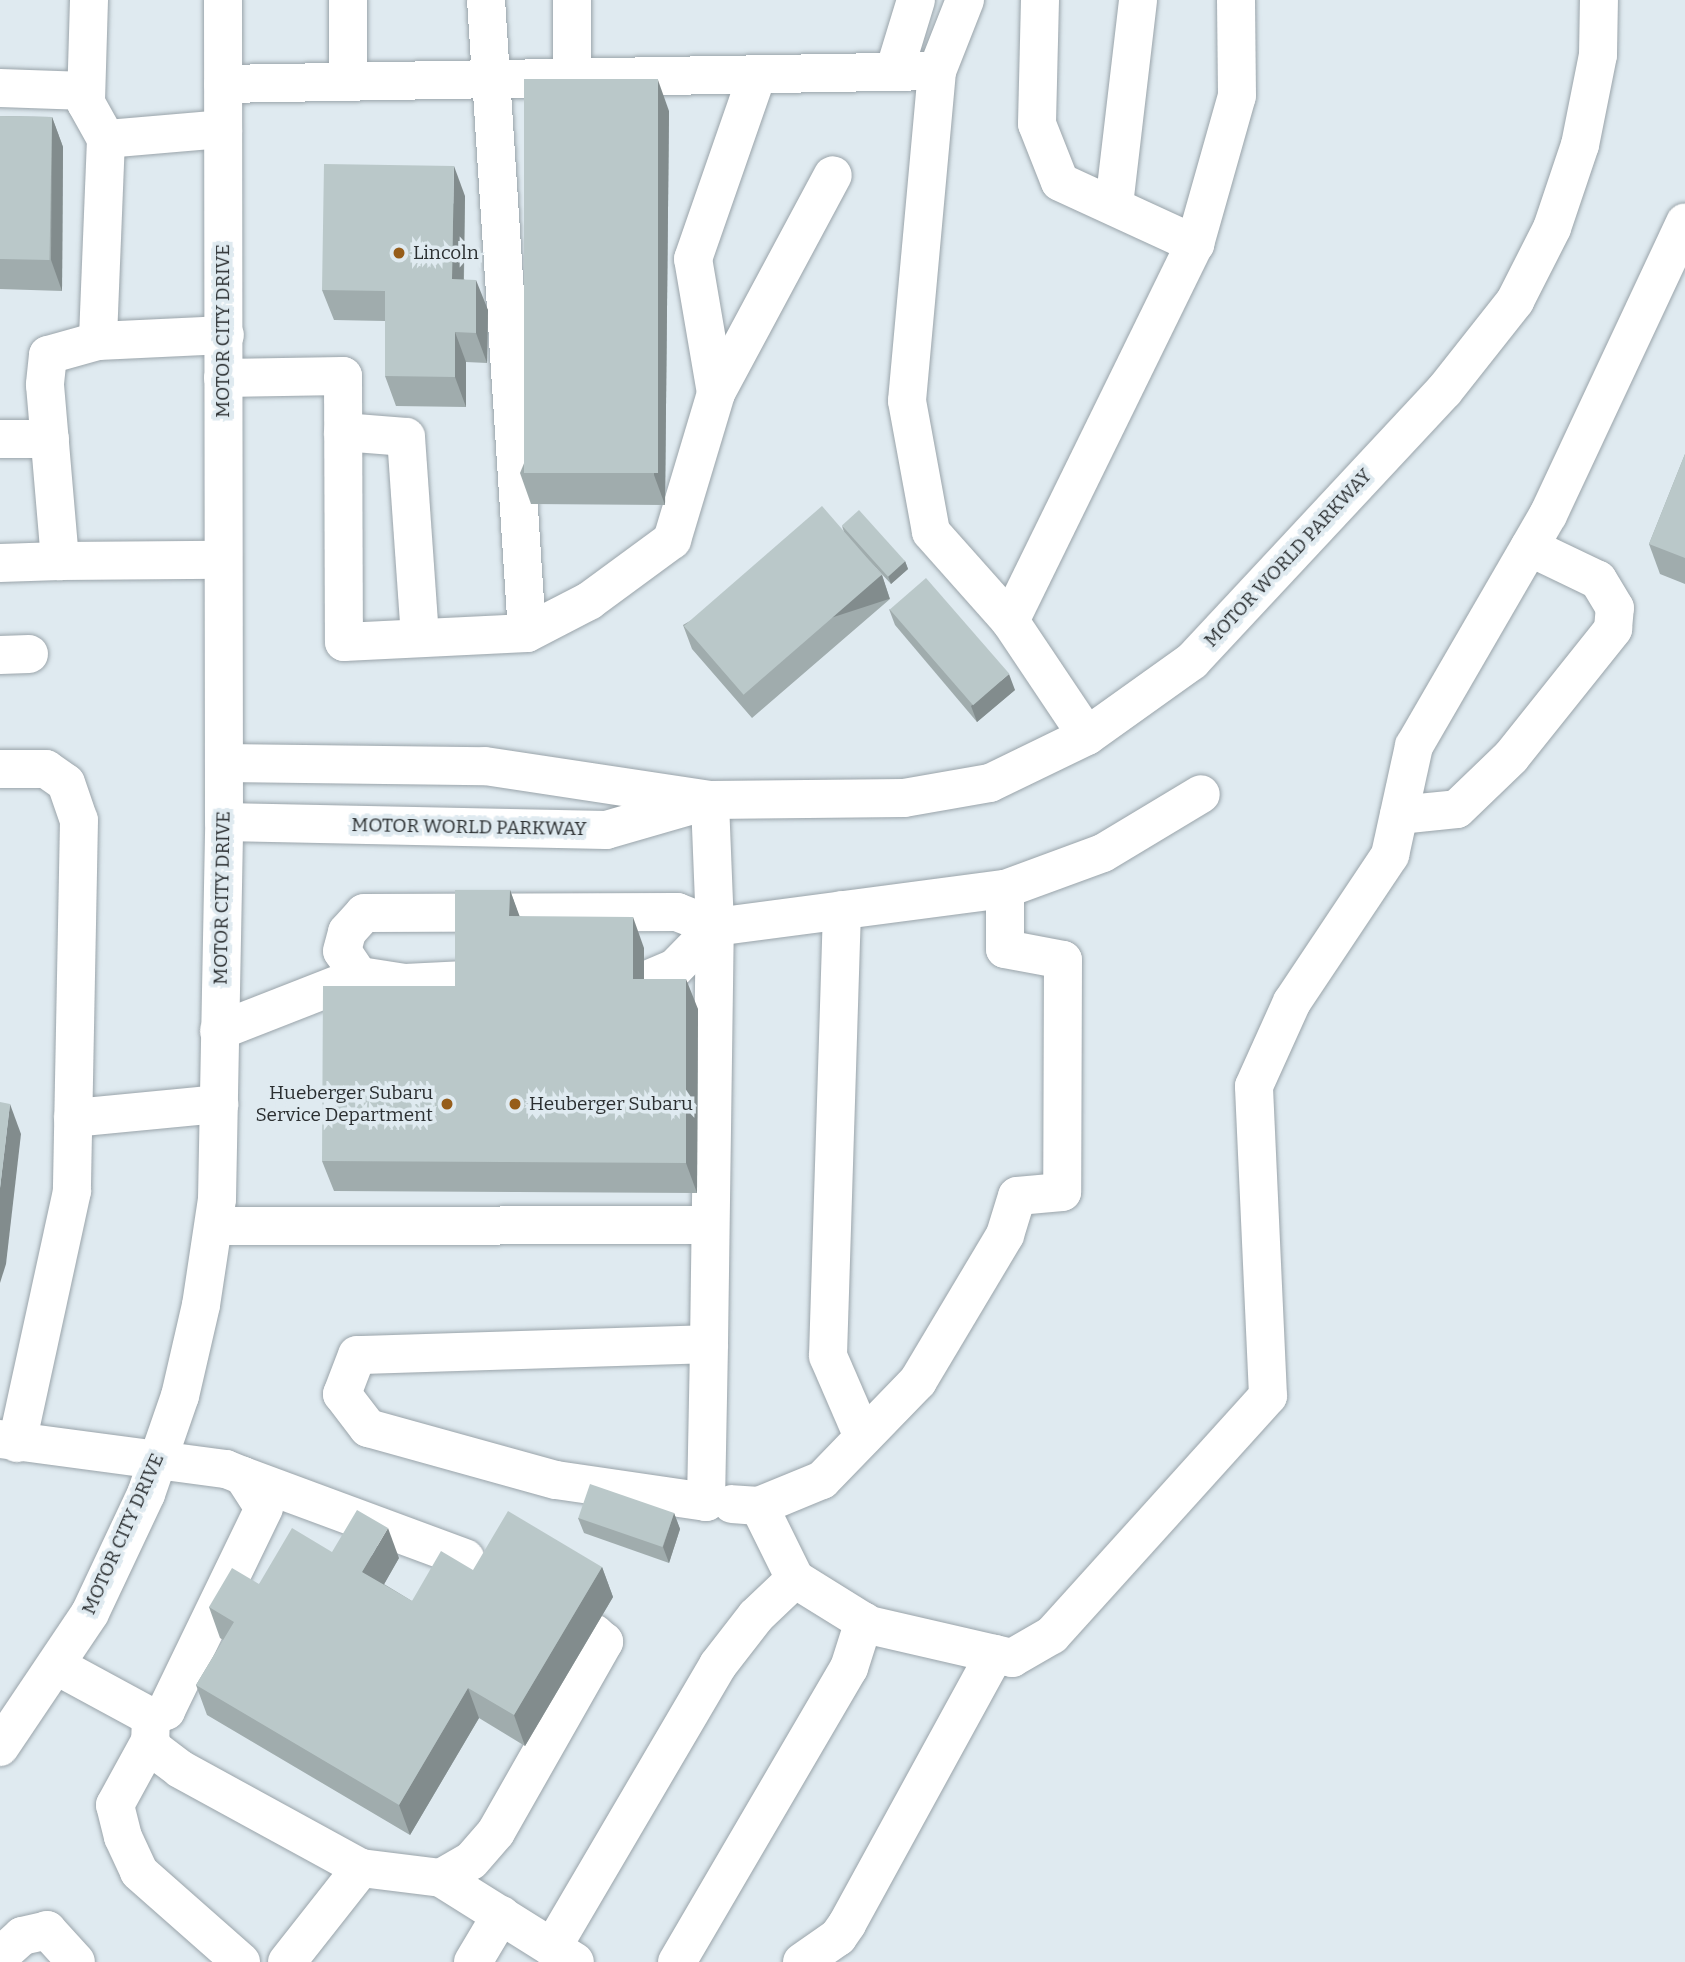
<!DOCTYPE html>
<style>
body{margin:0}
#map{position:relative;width:1685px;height:1962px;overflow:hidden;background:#dfeaf0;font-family:Bitter,serif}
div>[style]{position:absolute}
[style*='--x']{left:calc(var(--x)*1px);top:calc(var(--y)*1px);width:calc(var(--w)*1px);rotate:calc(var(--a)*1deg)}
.roads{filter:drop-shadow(0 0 2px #9aa4aa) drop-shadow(0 0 2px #9aa4aa)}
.minor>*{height:38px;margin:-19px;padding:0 19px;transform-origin:19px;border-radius:19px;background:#fff}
.wall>*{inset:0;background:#a0acad}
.shaded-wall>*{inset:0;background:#828c8d;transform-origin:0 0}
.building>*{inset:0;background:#bac8c9;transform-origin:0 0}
.dots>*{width:19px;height:19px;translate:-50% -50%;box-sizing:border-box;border:4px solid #dfeaf0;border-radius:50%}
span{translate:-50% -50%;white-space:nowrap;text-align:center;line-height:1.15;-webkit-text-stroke:7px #dfeaf0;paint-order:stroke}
.poi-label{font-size:19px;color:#2b2f31}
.left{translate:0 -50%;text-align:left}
.right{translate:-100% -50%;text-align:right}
.street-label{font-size:19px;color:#2b2f31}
</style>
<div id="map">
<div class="roads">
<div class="minor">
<i style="--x:89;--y:0;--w:103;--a:91.7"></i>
<i style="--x:86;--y:103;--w:41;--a:60.9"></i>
<i style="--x:486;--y:0;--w:634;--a:86.29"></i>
<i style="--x:965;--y:0;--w:76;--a:111.5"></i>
<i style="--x:937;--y:71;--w:331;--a:95.2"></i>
<i style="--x:907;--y:401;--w:133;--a:79.6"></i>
<i style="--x:931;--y:532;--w:119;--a:48.4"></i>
<i style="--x:1010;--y:621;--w:138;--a:56.2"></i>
<i style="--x:1040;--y:0;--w:124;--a:91.4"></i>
<i style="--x:1037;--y:124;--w:62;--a:68.4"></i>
<i style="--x:1060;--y:182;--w:149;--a:24.7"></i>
<i style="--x:1195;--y:244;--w:154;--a:-74.2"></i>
<i style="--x:1237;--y:96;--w:96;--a:-90.6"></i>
<i style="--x:894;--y:72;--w:75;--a:-73"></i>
<i style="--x:572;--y:78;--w:78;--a:-90"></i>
<i style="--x:348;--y:82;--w:82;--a:-90"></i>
<i style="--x:223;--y:84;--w:714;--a:-1.04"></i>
<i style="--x:0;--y:88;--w:86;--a:2"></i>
<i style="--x:223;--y:129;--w:117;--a:175.1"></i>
<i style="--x:106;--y:139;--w:202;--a:92.3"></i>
<i style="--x:98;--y:341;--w:127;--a:-2.7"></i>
<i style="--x:1114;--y:205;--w:206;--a:-83.3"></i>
<i style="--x:98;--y:341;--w:52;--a:164.4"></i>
<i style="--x:48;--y:355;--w:30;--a:96"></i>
<i style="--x:45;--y:385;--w:177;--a:85.1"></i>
<i style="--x:60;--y:561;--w:162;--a:-0.4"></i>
<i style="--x:223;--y:378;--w:120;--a:-1"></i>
<i style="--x:343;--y:376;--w:266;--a:89.8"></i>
<i style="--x:344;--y:642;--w:183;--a:-2.8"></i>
<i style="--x:527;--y:633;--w:70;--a:-27.3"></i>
<i style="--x:589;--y:601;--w:103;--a:-36.3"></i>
<i style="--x:672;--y:540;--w:153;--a:-73.3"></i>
<i style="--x:716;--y:393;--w:247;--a:-61.8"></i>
<i style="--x:716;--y:393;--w:136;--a:-99.7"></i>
<i style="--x:693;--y:259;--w:195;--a:-70.8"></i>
<i style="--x:343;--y:432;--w:63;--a:4.5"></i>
<i style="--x:406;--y:437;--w:201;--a:86"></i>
<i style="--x:0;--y:439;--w:50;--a:0"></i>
<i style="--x:0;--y:563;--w:60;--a:-1.9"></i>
<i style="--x:1010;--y:621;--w:420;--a:-63.9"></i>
<i style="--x:0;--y:655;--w:29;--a:-2"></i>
<i style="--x:224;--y:763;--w:261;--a:0.7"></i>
<i style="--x:485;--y:766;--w:228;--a:8.6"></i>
<i style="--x:710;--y:800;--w:108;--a:163.9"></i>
<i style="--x:606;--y:830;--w:382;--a:-178.8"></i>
<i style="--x:0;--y:769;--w:46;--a:0"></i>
<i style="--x:46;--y:769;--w:24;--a:35"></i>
<i style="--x:66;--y:783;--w:39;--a:71"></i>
<i style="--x:79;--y:820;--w:371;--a:91.1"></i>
<i style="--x:72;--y:1191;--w:258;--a:102.3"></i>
<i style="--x:1399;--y:815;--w:58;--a:-5.9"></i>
<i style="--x:1457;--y:809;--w:75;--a:-43.9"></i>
<i style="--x:1511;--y:757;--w:164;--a:-51.4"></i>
<i style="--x:1613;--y:629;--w:21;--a:-85"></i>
<i style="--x:1615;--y:608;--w:33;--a:-121"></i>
<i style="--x:1598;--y:580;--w:76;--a:-154.4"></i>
<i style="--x:1005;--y:889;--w:104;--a:-20.2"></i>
<i style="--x:1103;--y:853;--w:114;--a:-31"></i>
<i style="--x:842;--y:910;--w:446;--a:91.8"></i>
<i style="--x:828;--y:1356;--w:88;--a:66.6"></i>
<i style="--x:715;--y:927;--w:292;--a:-7.5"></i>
<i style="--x:1005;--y:889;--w:60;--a:90"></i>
<i style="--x:1005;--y:949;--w:59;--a:10.7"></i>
<i style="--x:1063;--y:960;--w:232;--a:90.2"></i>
<i style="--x:1062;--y:1192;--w:45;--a:174.9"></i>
<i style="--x:1017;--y:1196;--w:41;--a:107.1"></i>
<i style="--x:1005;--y:1235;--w:170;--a:120.8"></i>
<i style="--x:918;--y:1381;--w:138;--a:134.1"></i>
<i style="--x:822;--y:1480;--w:68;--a:157.6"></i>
<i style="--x:759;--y:1506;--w:27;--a:-176"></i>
<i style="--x:466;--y:980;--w:61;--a:177.2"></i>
<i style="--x:405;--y:983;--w:47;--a:-171.3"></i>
<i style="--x:359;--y:976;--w:30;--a:-124"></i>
<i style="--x:342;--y:951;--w:20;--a:-75"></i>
<i style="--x:347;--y:932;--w:25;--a:-48"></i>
<i style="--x:364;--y:913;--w:313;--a:-0.2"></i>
<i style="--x:677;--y:912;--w:41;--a:21.5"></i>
<i style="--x:715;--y:927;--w:57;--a:134.3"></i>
<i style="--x:675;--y:968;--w:34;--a:157"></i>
<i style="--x:219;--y:1031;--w:150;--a:-21.4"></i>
<i style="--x:73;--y:1118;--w:147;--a:-5.5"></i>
<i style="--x:214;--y:1226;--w:496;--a:-0.1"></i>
<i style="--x:709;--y:1344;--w:352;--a:178.2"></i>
<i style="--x:357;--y:1355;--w:42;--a:111"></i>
<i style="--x:342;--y:1394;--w:43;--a:52.6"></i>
<i style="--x:368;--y:1428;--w:195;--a:15.5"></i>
<i style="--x:556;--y:1480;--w:152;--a:8.3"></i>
<i style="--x:706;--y:1502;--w:158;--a:-88.9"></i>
<i style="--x:709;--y:1344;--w:417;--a:-89.2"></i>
<i style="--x:715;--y:927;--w:127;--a:-92.3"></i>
<i style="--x:710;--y:800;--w:194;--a:-0.6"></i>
<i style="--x:904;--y:798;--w:87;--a:-9.9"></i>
<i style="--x:990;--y:783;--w:108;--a:-25.9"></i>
<i style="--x:1087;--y:736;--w:129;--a:-35.5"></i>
<i style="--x:1192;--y:661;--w:369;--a:-47"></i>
<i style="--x:1444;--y:391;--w:115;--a:-51.7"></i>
<i style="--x:1515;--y:301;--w:82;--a:-63.1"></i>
<i style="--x:1552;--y:228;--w:88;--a:-71.4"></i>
<i style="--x:1580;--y:145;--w:92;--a:-78.7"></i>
<i style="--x:1598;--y:55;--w:55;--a:-89"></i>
<i style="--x:0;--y:1439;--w:228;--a:7.6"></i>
<i style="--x:226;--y:1469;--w:18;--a:22"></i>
<i style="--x:243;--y:1476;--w:38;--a:57"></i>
<i style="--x:264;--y:1508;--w:225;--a:115.8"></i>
<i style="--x:166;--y:1711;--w:16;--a:158"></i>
<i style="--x:151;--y:1717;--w:107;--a:-151.5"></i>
<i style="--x:243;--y:1476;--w:237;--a:20.3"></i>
<i style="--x:759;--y:1506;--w:81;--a:63.7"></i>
<i style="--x:795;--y:1579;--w:87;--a:31.9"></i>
<i style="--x:869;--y:1625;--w:147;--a:13"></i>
<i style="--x:1012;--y:1658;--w:46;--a:-29.9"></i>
<i style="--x:1052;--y:1635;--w:322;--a:-47.9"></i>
<i style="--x:1268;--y:1396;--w:310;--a:-92.6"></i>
<i style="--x:1254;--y:1086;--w:92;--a:-65.7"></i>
<i style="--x:1292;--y:1002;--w:177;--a:-56.3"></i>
<i style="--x:1390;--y:855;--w:112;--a:-77.6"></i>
<i style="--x:1414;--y:746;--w:267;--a:-59.9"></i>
<i style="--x:1548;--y:515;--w:323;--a:-64.9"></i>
<i style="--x:151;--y:1717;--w:24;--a:92"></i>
<i style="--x:150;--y:1741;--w:10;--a:61"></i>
<i style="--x:155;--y:1750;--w:31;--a:37"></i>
<i style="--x:180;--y:1769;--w:206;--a:28.7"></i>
<i style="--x:361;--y:1868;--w:81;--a:7.1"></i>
<i style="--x:441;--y:1878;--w:158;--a:32.1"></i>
<i style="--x:150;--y:1741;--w:73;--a:118.7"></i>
<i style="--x:115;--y:1805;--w:33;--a:76"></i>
<i style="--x:123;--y:1837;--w:38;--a:65"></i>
<i style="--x:139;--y:1872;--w:136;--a:41.4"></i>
<i style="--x:0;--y:1747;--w:161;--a:-56.1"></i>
<i style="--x:90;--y:1613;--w:132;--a:-64.8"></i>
<i style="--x:146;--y:1494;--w:104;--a:-70.9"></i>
<i style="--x:180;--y:1396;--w:93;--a:-77"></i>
<i style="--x:201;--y:1305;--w:107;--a:-81.4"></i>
<i style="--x:217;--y:1199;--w:377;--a:-88.9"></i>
<i style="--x:224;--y:822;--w:822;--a:-90.07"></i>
<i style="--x:441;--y:1878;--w:34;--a:-30"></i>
<i style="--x:471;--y:1861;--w:38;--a:-49"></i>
<i style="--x:496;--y:1832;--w:219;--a:-60.4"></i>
<i style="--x:604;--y:1642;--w:13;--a:-138"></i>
<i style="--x:552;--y:1948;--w:328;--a:-59.6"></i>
<i style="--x:718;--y:1665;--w:62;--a:-52.2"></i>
<i style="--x:756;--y:1616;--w:54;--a:-43.5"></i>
<i style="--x:0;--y:1956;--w:30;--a:-42"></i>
<i style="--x:22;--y:1936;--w:26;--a:-13"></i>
<i style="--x:47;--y:1930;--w:43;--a:47.8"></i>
<i style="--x:287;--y:1962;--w:120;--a:-51.8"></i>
<i style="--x:473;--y:1962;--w:55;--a:-59.2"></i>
<i style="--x:677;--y:1962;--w:341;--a:-59.7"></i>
<i style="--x:849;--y:1668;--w:49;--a:-72.3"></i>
<i style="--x:802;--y:1962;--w:44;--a:-34.8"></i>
<i style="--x:838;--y:1937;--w:16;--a:-55"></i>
<i style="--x:847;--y:1924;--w:308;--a:-61.3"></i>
</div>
</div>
<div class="wall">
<i style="clip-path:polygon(669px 111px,665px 505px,531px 504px,520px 473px)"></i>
<i style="clip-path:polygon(0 116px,52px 117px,63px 147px,62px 291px,0 289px)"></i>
<i style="clip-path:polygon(465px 196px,464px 279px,488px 310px,487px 363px,466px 362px,466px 407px,396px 406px,385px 376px,385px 321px,334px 320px,322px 290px)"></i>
<i style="clip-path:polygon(1685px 454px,1685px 584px,1660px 574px,1649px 544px)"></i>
<i style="clip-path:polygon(842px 526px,905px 561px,908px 569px,891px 584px,865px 556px,882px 575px,890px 599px,752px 718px,692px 649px,683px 625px,844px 532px)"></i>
<i style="clip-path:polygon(889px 609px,1015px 690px,977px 722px,895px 625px)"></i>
<i style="clip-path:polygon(510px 890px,519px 916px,644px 948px,644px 979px,698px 1009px,697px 1193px,334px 1191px,322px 1161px,455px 986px)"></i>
<i style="clip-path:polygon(674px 1513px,680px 1529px,669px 1563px,584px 1533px,578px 1518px)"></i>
<i style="clip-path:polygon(332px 1552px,399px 1558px,384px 1584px,412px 1601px,473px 1570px,602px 1567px,613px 1597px,525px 1746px,479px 1718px,410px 1835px,207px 1715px,196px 1685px,223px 1640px,220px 1638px,209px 1607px,259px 1584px)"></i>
</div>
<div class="shaded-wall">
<i style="clip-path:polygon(658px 80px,669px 111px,665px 505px,654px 475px)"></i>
<i style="clip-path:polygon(52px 117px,63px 147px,62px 291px,51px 260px)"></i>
<i style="clip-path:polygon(454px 166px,465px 196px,463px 310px,452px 279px)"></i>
<i style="clip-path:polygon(476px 280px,488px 310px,487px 363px,476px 333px)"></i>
<i style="clip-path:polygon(455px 332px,466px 362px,466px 407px,455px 377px)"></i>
<i style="clip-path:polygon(905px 561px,908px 569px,891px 584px,888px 576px)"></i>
<i style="left:882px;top:575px;width:25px;height:184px;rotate:72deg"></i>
<i style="clip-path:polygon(1009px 674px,1015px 690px,977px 722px,971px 706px)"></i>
<i style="clip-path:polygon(510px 890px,521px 920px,509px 916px)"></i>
<i style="clip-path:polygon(633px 917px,644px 948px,644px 1009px,633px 979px)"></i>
<i style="clip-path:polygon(686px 979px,698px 1009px,697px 1193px,686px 1163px)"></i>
<i style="clip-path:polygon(10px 1104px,21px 1134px,6px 1264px,0 1283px,0 1188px)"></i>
<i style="clip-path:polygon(674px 1513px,680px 1529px,669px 1563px,663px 1547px)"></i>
<i style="clip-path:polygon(388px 1528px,399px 1558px,374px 1602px,362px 1572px)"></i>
<i style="clip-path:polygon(602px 1567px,613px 1597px,525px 1746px,514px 1715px)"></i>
<i style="clip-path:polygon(468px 1688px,479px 1718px,410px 1835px,399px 1805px)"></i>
</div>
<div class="building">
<i style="left:524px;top:79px;width:134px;height:394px"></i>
<i style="left:0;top:116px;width:52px;height:143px;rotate:1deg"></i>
<i style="clip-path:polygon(324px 164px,454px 166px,452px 279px,476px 280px,476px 333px,455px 332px,455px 377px,385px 376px,385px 291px,322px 290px)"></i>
<i style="clip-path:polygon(1685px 454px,1685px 558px,1649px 544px)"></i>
<i style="left:822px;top:506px;width:91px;height:183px;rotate:49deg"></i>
<i style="left:859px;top:510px;width:69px;height:23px;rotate:48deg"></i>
<i style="left:926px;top:578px;width:127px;height:48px;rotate:49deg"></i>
<i style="clip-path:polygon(455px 890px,510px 890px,509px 916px,633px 917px,633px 979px,686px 979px,686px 1163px,322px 1161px,323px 986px,455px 986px)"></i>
<i style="clip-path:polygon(0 1102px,10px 1104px,0 1188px)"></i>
<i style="left:590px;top:1484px;width:89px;height:36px;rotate:19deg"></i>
<i style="clip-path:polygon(357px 1510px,388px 1528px,362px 1572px,412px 1601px,441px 1551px,473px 1570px,508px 1511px,602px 1567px,514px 1715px,468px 1688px,399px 1805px,196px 1685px,234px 1622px,209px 1607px,232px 1568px,259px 1584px,292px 1528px,332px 1552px)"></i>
</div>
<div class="dots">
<i style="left:399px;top:253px;background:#965d1a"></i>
<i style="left:447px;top:1104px;background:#965d1a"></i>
<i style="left:515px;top:1104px;background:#965d1a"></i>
</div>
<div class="poi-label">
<span class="left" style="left:413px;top:253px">Lincoln</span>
<span class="right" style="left:433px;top:1104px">Hueberger Subaru<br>Service Department</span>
<span class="left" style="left:529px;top:1104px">Heuberger Subaru</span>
</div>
<div class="street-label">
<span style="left:223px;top:331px;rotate:-90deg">MOTOR CITY DRIVE</span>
<span style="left:1288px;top:558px;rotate:-47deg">MOTOR WORLD PARKWAY</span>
<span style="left:469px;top:827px;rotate:1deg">MOTOR WORLD PARKWAY</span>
<span style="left:222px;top:898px;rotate:-89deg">MOTOR CITY DRIVE</span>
<span style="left:123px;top:1534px;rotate:-66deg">MOTOR CITY DRIVE</span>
</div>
</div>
